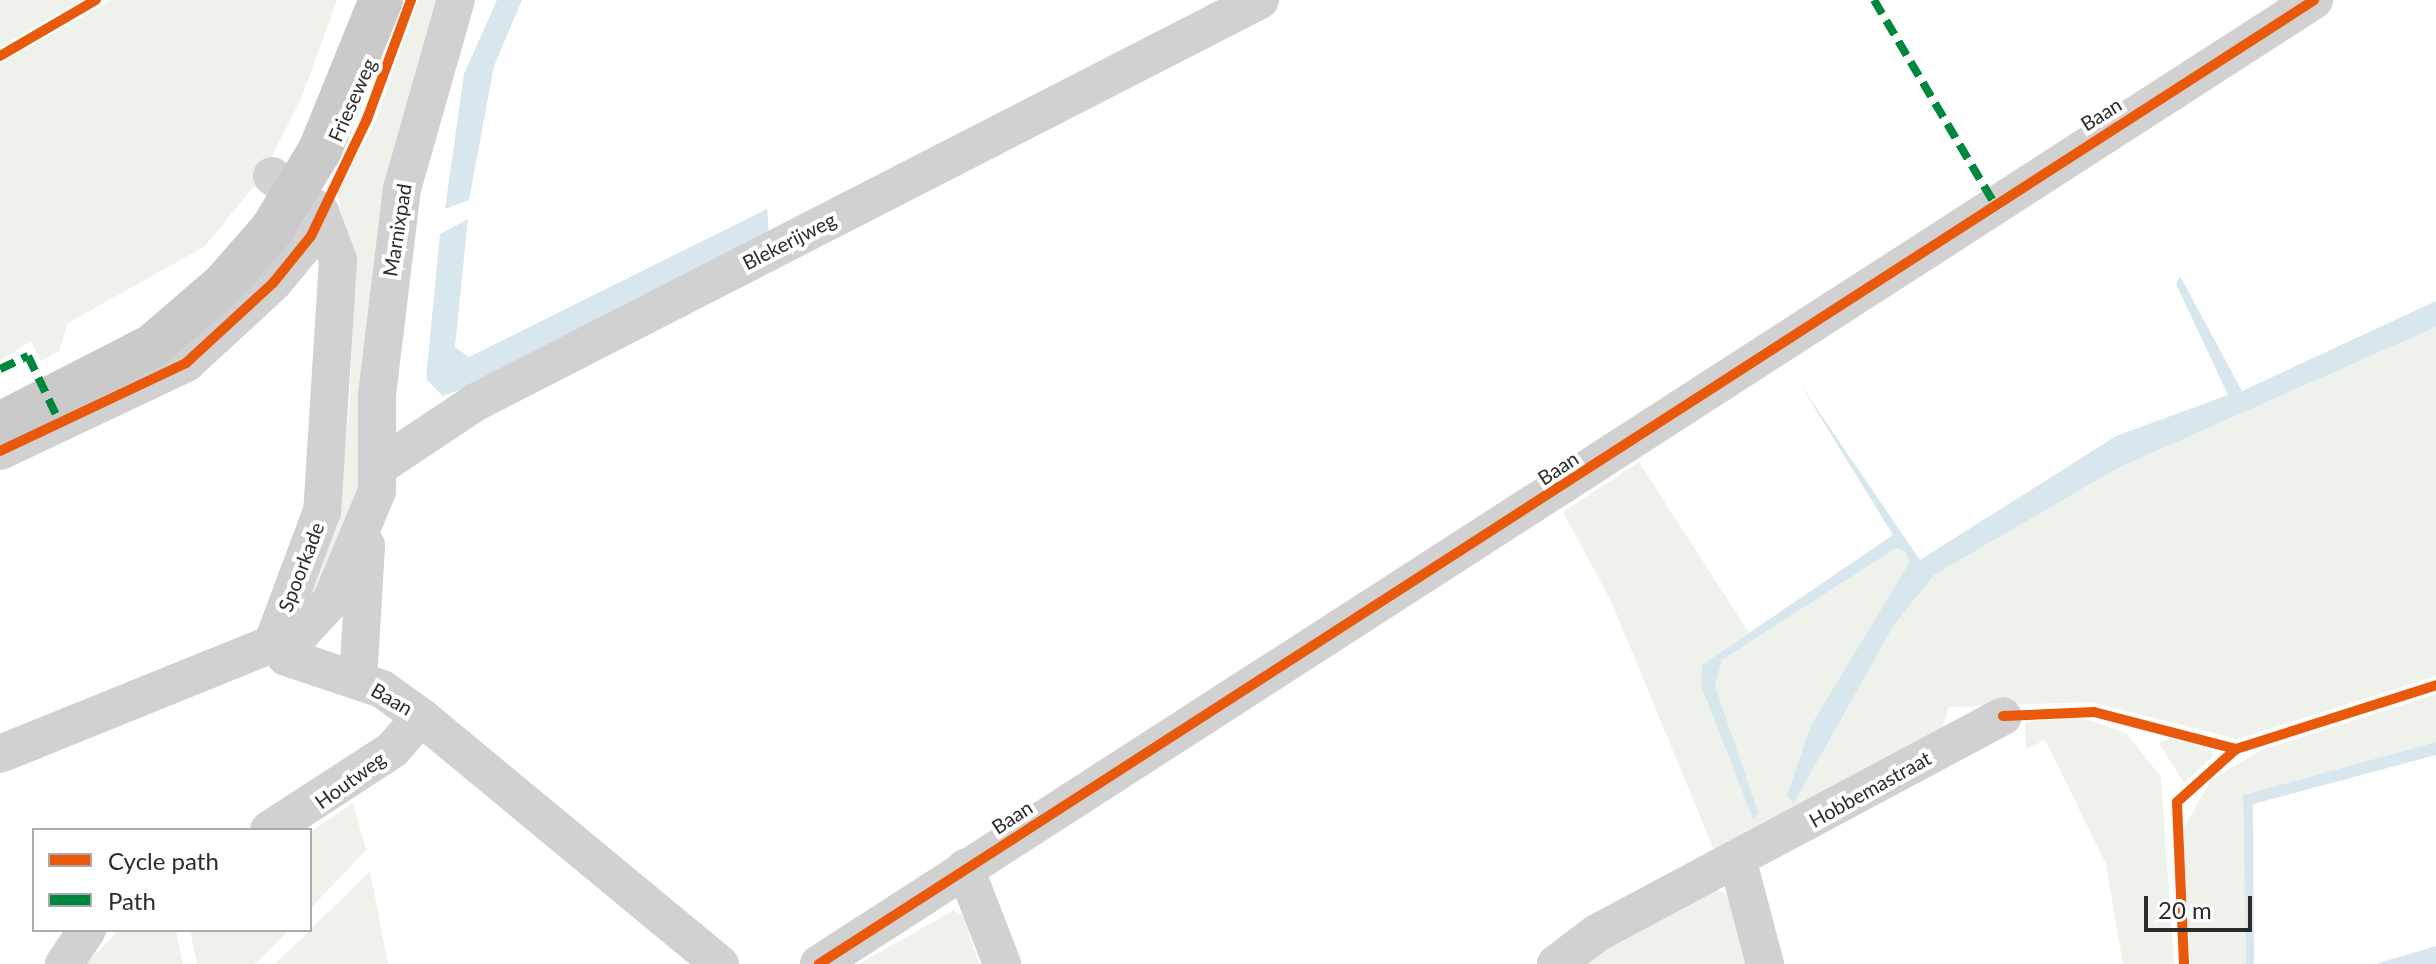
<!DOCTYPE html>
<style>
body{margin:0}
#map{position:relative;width:2436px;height:964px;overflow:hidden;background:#fff;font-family:Lato,sans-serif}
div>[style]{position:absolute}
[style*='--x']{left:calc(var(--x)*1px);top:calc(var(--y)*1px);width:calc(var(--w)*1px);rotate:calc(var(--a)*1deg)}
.green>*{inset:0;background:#eff2eb}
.water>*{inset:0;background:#d8e6ee}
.street>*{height:38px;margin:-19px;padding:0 19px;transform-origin:19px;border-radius:19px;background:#d1d1d1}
.secondary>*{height:44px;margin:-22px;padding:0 22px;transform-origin:22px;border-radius:22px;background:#cacaca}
.quiet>*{height:8px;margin-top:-4px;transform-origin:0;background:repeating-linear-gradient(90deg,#00873e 0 16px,transparent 0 24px)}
.cycleway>*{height:10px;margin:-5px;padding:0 5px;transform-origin:5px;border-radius:5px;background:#e8590c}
span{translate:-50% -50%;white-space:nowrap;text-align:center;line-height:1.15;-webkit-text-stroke:8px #fff;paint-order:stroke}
.street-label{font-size:20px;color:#2c2c2c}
.legend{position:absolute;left:32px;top:828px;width:280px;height:104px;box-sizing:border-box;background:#fff;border:2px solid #ababab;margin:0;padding:10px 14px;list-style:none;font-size:24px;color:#2c2c2c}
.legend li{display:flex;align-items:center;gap:16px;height:40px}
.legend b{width:40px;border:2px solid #ababab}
.scale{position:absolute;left:2144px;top:896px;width:108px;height:36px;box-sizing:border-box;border:4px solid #2c2c2c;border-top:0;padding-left:10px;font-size:24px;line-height:28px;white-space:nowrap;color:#2c2c2c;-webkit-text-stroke:6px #fff;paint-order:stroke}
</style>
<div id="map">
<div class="green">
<i style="clip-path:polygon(0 0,82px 0,0 47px)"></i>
<i style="clip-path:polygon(111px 0,337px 0,301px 99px,261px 178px,204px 247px,68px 323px,59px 351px,41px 361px,31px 341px,0 361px,0 64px)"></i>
<i style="clip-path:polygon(418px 0,445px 0,365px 474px,332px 575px,299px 615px,341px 489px,349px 411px,355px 272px,336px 190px,374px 125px)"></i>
<i style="clip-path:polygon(2436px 327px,2436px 676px,2237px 739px,2091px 702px,1949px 707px,1937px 743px,1724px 852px,1713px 848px,1612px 603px,1563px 512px,1639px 462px,1749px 633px,1702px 665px,1757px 818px,1715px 686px,1722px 660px,1896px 548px,1906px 552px,1909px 563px,1811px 725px,1794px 803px,1894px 625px,1934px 575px,2118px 468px)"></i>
<i style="clip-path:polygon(2436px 694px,2436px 742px,2243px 795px,2246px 964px,2190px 964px,2182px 831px,2211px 780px,2261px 750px)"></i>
<i style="clip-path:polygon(2078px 717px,2126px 733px,2161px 777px,2174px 964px,2123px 964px,2106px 864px,2045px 740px,2026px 749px,2025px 722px)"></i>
<i style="clip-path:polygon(2170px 738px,2213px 751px,2213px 756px,2184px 783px,2159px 743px)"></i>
<i style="clip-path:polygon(353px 803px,366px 850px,310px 909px,310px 832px)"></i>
<i style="clip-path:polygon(370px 871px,388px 964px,275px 964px,310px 930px)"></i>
<i style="clip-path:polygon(1717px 890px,1732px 897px,1747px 964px,1576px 964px)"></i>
<i style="clip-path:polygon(954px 910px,963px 916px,979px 964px,859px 964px)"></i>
<i style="clip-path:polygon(119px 930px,176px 930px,183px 964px,86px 964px)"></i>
<i style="clip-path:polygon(190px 930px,289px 930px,255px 964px,197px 964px)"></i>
</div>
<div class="water">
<i style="clip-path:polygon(497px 0,522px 0,494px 66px,469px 200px,445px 209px,464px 74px)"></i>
<i style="clip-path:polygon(767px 209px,769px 233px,468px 387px,443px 396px,426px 379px,440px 234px,468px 219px,455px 347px,469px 357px)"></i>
<i style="clip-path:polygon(2180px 276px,2242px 391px,2436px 301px,2436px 327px,2118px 468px,1934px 575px,1894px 625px,1794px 803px,1787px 796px,1811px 725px,1909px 563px,1906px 552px,1896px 548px,1722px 660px,1715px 686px,1758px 812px,1753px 819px,1701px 685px,1702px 665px,1893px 535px,1800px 384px,1920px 560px,2116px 436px,2228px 395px,2176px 284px)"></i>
<i style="clip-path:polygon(2436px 742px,2436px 755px,2253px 804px,2254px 964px,2246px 964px,2243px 795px)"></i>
<i style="clip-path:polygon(2436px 946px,2436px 964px,2375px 964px)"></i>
</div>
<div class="street">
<i style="--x:272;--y:176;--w:60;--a:36.9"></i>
<i style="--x:320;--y:212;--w:51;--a:69.4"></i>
<i style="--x:338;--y:260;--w:252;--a:93.6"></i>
<i style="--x:322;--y:511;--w:140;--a:110.5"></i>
<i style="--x:0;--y:451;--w:206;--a:-25.3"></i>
<i style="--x:186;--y:363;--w:118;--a:-42.6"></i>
<i style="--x:273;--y:283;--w:52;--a:-50.5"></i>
<i style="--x:306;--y:243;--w:34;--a:-66"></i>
<i style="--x:380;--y:466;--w:115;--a:-33.7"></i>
<i style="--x:476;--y:402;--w:881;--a:-27.15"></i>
<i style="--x:273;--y:642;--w:20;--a:49"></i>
<i style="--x:286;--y:657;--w:101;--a:18.4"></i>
<i style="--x:382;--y:689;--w:48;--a:35.7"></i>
<i style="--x:421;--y:717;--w:388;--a:39.6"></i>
<i style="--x:358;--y:681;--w:136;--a:-86.6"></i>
<i style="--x:0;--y:754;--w:326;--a:-22"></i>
<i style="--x:302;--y:632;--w:42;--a:-46.9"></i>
<i style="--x:331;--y:601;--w:119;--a:-67.3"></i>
<i style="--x:377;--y:491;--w:96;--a:-90"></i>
<i style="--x:377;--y:395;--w:208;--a:-83.1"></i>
<i style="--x:402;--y:189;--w:197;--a:-74.1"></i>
<i style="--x:269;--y:830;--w:147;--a:-33"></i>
<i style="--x:392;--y:750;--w:44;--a:-48.7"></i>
<i style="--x:1738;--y:862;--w:106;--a:75.2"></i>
<i style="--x:965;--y:868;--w:103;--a:68.9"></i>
<i style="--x:64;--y:964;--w:41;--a:-55.9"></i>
<i style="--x:819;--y:964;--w:1779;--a:-32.81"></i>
<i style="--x:1556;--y:964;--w:51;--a:-37.1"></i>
<i style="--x:1597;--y:933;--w:460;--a:-28.1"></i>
</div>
<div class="secondary">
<i style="--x:0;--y:424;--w:171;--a:-27.2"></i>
<i style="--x:152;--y:346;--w:95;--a:-40.7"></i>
<i style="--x:224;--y:284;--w:73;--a:-48.9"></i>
<i style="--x:272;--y:229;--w:92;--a:-58.7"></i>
<i style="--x:320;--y:150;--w:162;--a:-67.9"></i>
</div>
<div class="quiet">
<i style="--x:1874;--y:0;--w:236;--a:59.4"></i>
<i style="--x:0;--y:369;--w:31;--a:-25"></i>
<i style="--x:28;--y:356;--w:74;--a:64.5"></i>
</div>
<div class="cycleway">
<i style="--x:0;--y:56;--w:111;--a:-30.3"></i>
<i style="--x:0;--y:451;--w:206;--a:-25.3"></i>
<i style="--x:186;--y:363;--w:118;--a:-42.6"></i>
<i style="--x:273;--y:283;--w:60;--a:-51"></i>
<i style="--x:311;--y:236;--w:130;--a:-64.4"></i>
<i style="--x:367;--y:119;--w:127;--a:-69.7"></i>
<i style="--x:2003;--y:716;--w:91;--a:-2.5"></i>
<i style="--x:2094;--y:712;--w:147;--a:14.6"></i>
<i style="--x:819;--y:964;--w:1779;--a:-32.81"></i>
<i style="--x:2184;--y:964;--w:162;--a:-92.5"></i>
<i style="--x:2177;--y:802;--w:79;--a:-41.9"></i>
<i style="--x:2236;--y:749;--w:210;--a:-17.7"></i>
</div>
<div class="street-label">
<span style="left:352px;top:100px;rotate:-66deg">Frieseweg</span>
<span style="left:2101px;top:114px;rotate:-32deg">Baan</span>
<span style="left:397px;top:230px;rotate:-81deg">Marnixpad</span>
<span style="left:789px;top:241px;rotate:-27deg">Blekerijweg</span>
<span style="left:1558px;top:468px;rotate:-33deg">Baan</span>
<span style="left:301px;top:567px;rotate:-69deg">Spoorkade</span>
<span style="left:392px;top:699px;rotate:30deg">Baan</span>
<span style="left:350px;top:780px;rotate:-36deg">Houtweg</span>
<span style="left:1870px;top:789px;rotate:-29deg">Hobbemastraat</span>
<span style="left:1012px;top:817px;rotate:-33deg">Baan</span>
</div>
<ul class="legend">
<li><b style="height:10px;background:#e8590c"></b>Cycle path</li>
<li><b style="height:10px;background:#00873e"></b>Path</li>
</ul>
<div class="scale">20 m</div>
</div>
